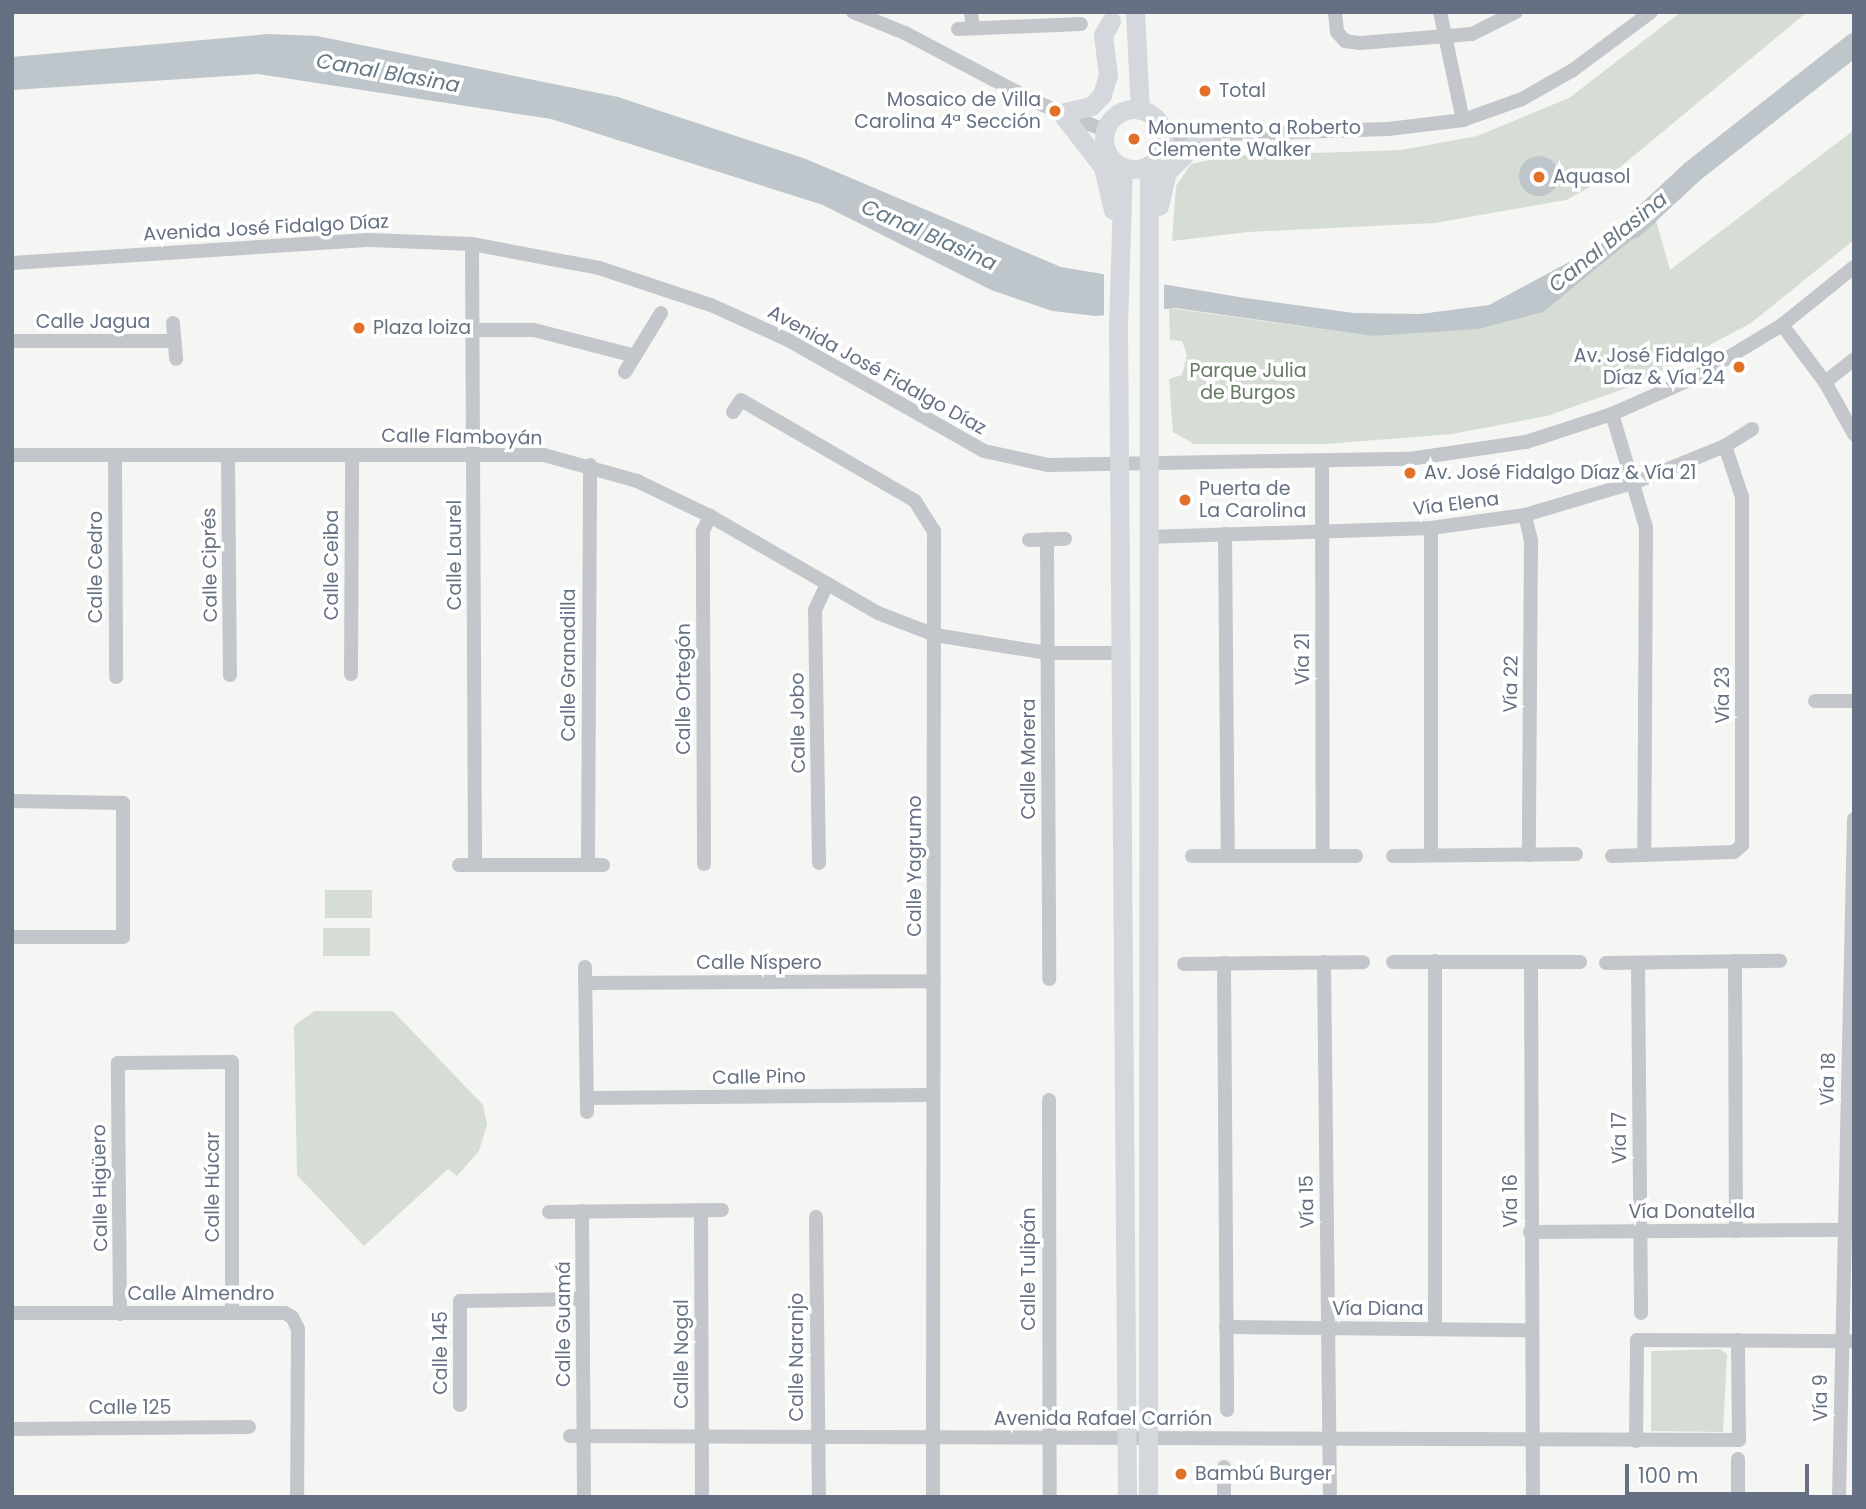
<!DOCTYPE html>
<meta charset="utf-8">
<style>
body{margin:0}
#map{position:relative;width:1866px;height:1509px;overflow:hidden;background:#f5f6f3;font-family:Poppins,sans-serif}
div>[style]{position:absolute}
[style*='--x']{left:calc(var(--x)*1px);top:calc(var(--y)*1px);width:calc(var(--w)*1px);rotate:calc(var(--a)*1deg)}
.green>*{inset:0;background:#d6ddd4;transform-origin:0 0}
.water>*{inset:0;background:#bec6cc}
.round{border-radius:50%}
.pier>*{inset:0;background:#f5f6f3}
.river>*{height:23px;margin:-11.5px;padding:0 11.5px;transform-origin:11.5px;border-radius:11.5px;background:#bec6cc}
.minor>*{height:14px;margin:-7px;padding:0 7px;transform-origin:7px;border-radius:7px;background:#c3c6ca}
.major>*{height:19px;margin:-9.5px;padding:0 9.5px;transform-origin:9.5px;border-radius:9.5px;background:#d4d8dc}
.major>.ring{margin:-9.5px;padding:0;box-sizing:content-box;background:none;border:19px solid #d4d8dc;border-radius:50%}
.dots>*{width:19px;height:19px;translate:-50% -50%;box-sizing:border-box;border:4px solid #fff;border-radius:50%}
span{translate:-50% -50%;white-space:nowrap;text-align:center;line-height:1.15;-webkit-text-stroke:7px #fff;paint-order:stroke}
.poi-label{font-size:19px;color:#657183}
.left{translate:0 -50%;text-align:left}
.right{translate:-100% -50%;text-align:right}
.street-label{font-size:19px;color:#657183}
.park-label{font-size:19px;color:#657b64}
.water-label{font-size:21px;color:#667987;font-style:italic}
.frame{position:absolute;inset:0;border:14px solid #657183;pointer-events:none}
.scale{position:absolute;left:1625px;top:1464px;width:184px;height:32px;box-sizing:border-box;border:4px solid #657183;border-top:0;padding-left:9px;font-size:21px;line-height:24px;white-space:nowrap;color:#657183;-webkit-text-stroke:5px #fff;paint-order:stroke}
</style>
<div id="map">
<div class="green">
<i style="clip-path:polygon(1681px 12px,1807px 12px,1607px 178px,1566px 200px,1435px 223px,1248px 232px,1172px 241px,1176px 186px,1191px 164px,1227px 156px,1401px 150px,1477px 136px,1569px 98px)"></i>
<i style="clip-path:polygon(1854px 130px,1854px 240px,1751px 323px,1635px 385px,1547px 416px,1452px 434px,1326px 444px,1194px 444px,1173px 432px,1169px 379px,1182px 375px,1187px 355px,1182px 341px,1170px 340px,1169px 308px,1372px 336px,1573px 287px,1656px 220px,1670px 270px)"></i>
<i style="left:325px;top:890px;width:47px;height:28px"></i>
<i style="left:323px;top:928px;width:47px;height:28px"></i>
<i style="clip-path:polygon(314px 1011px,393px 1011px,483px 1105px,487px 1125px,479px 1151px,457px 1176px,448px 1169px,364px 1246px,297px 1175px,294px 1026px)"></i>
<i style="clip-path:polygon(1720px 1349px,1727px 1354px,1723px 1432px,1651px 1431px,1651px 1351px)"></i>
</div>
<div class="water">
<i style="clip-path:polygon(269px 34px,317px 36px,618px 97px,806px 159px,1061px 267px,1245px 298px,1354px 313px,1420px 314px,1489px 305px,1599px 246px,1653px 198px,1656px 220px,1543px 312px,1478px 329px,1372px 336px,1175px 308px,1096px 316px,1052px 311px,991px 290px,823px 205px,551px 119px,258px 74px,12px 90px,12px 57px)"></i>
<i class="round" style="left:1519px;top:156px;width:40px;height:40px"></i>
</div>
<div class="pier">
<i style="clip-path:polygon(1104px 270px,1164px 279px,1164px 312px,1104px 319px)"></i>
</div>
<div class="river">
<i style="--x:1632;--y:227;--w:82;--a:-43"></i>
<i style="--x:1692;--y:171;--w:206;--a:-38.1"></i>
</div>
<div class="minor">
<i style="--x:853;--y:12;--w:56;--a:22"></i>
<i style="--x:905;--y:33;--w:148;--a:27.8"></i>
<i style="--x:1036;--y:102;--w:76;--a:22.5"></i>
<i style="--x:971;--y:12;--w:16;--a:83"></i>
<i style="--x:1335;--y:12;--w:20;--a:84"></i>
<i style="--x:1337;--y:32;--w:12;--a:48"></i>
<i style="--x:1345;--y:41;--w:15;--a:8"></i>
<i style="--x:1360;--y:43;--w:112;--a:-4.6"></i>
<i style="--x:1472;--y:34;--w:49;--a:-26.6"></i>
<i style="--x:1440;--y:12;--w:110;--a:78"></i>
<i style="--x:958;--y:29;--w:123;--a:-2.3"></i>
<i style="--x:1163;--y:136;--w:225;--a:-1.8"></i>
<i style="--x:1388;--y:129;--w:76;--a:-6.8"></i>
<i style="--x:1463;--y:120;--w:63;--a:-19.6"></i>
<i style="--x:1522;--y:99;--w:59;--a:-29.6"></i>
<i style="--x:1573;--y:70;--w:97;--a:-36.6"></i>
<i style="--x:472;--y:244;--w:621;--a:89.72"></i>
<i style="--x:12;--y:263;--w:359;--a:-3.7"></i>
<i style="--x:370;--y:240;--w:102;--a:2.2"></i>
<i style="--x:472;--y:244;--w:129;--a:10.7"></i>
<i style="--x:599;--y:268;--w:118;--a:18.3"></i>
<i style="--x:711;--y:305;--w:85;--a:24.4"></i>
<i style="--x:788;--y:340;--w:225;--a:29.5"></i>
<i style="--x:984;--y:451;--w:66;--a:12.3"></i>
<i style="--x:1048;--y:465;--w:361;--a:-1"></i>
<i style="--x:1409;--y:459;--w:118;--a:-8.3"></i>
<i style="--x:1526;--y:442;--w:90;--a:-18"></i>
<i style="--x:1612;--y:414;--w:92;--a:-23.8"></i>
<i style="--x:1696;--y:377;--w:100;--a:-31.2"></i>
<i style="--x:1782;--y:325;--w:92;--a:-38.9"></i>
<i style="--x:173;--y:323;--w:36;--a:85"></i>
<i style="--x:1782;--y:325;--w:71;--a:53"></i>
<i style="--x:1825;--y:382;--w:60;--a:60.9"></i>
<i style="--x:472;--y:330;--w:62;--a:0"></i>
<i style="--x:534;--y:330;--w:104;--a:14.4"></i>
<i style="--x:12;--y:341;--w:162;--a:0"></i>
<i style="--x:625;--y:372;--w:69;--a:-58.6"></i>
<i style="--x:1825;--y:382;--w:37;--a:-38"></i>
<i style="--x:733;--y:412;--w:14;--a:-56"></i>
<i style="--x:741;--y:400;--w:201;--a:30.1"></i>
<i style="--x:915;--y:501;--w:36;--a:58"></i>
<i style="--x:934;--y:531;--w:966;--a:90.06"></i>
<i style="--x:1612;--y:414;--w:118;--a:73.3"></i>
<i style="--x:1646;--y:527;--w:328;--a:90.3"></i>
<i style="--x:12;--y:455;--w:532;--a:0"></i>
<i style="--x:544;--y:455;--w:97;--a:15.6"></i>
<i style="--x:637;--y:481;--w:81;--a:25.6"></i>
<i style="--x:710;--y:516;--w:194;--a:30"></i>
<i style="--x:878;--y:613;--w:61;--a:21.1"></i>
<i style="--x:935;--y:635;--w:114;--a:9.1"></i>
<i style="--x:1048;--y:653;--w:71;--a:0"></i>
<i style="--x:228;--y:455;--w:220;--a:89.5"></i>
<i style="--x:115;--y:456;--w:221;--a:89.7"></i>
<i style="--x:1322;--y:462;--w:393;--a:89.9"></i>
<i style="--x:1525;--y:515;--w:26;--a:77"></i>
<i style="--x:1531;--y:540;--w:315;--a:90.4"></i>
<i style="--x:1431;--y:528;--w:327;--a:90"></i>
<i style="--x:1225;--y:534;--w:321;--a:89.5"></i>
<i style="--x:1147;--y:537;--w:284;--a:-1.8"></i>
<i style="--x:1431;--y:528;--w:95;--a:-7.9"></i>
<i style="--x:1525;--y:515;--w:116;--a:-16.6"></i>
<i style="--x:1636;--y:482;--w:96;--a:-22"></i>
<i style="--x:1725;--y:446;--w:32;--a:-32"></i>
<i style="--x:1047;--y:539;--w:440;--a:89.7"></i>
<i style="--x:1029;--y:540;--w:36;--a:-2"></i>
<i style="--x:351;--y:674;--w:219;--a:-89.7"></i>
<i style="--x:1815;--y:701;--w:39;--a:0"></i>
<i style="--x:12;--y:801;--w:111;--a:1"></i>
<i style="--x:123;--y:803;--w:134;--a:90"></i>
<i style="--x:123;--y:937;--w:111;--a:180"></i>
<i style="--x:1192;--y:856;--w:164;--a:0"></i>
<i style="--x:1393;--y:856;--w:183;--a:-0.6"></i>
<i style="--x:1612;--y:856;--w:122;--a:-1.9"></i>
<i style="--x:1734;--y:852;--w:11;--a:-41"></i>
<i style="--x:1742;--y:845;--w:348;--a:-90"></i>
<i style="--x:1742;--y:497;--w:54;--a:-108.4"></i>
<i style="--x:819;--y:863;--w:253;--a:-90.9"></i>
<i style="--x:815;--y:610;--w:29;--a:-65"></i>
<i style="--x:704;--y:864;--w:333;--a:-90.2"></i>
<i style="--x:703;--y:531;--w:17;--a:-65"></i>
<i style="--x:459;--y:865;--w:144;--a:0"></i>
<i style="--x:588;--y:865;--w:400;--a:-89.7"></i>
<i style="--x:1435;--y:961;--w:367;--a:90"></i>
<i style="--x:1735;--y:961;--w:270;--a:89.8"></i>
<i style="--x:1324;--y:962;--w:535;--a:89.36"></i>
<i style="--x:1393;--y:962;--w:187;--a:0"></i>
<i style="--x:1531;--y:962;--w:535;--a:89.79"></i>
<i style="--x:1224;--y:963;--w:447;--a:89.6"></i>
<i style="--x:1606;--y:963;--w:174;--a:-0.7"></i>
<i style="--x:1638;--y:963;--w:350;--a:89.5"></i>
<i style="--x:1184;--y:964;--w:179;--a:-0.6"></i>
<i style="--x:585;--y:967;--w:145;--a:89.2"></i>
<i style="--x:585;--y:983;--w:349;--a:-0.3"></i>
<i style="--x:587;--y:1098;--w:345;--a:-0.5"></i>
<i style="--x:1049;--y:1100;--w:397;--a:89.9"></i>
<i style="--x:701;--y:1210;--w:287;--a:89.8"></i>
<i style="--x:582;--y:1211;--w:286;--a:89.6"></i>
<i style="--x:549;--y:1212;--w:173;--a:-0.7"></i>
<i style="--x:816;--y:1217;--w:280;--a:89.4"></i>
<i style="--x:1530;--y:1232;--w:324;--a:-0.4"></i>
<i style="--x:12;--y:1313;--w:273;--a:0"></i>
<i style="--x:285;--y:1313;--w:8;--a:30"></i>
<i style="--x:292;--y:1317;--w:13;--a:63"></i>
<i style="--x:298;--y:1329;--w:168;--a:90.3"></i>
<i style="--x:120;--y:1314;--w:251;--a:-90.5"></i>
<i style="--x:118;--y:1063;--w:114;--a:-0.5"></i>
<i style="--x:232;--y:1062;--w:251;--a:90"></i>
<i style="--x:1226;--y:1327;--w:305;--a:0.6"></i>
<i style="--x:460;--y:1405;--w:104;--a:-90"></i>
<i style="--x:460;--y:1301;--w:122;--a:-0.9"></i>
<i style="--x:12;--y:1429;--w:237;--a:-0.5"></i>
<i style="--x:570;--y:1436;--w:1169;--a:0.2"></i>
<i style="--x:1739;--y:1440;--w:100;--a:-90.6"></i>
<i style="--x:1636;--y:1441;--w:101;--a:-89.4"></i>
<i style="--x:1637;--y:1340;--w:217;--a:0.3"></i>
<i style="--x:1738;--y:1459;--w:38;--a:90"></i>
<i style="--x:1224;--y:1467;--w:30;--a:90"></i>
<i style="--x:1839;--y:1497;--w:678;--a:-88.73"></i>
</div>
<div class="major">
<i style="--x:1135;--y:12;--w:98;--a:87.1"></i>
<i style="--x:1111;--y:21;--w:16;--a:120"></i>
<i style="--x:1103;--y:35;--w:40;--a:82.9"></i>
<i style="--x:1108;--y:75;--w:21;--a:107"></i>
<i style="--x:1102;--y:95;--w:16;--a:135"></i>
<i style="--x:1091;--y:106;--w:31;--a:167"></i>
<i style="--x:1061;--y:113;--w:68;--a:52.1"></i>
<i style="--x:1103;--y:167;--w:44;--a:76.9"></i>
<i class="ring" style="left:1104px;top:109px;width:41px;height:41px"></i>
<i style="--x:1123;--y:167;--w:156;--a:91.8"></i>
<i style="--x:1118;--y:323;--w:1174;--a:89.56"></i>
<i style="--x:1159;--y:206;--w:35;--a:-77"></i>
<i style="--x:1167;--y:172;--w:54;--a:-45"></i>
<i style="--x:1148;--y:1497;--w:1332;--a:-89.96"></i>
</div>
<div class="dots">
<i style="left:1205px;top:91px;background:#e17127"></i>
<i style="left:1055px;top:111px;background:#e17127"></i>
<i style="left:1134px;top:139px;background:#e17127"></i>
<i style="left:1539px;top:177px;background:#e17127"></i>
<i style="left:359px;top:328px;background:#e17127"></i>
<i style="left:1739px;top:367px;background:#e17127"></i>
<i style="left:1410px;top:473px;background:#e17127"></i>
<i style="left:1185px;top:500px;background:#e17127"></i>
<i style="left:1181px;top:1474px;background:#e17127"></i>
</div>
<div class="poi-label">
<span class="left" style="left:1219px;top:91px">Total</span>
<span class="right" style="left:1041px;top:111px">Mosaico de Villa<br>Carolina 4ª Sección</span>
<span class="left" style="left:1148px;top:139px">Monumento a Roberto<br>Clemente Walker</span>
<span class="left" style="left:1553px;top:177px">Aquasol</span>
<span class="left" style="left:373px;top:328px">Plaza loiza</span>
<span class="right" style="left:1725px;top:367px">Av. José Fidalgo<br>Díaz &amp; Vía 24</span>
<span class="left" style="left:1424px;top:473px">Av. José Fidalgo Díaz &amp; Vía 21</span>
<span class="left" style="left:1199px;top:500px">Puerta de<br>La Carolina</span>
<span class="left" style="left:1195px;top:1474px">Bambú Burger</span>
</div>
<div class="street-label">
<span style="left:266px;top:228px;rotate:-3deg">Avenida José Fidalgo Díaz</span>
<span style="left:93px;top:322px">Calle Jagua</span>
<span style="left:877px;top:370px;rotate:29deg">Avenida José Fidalgo Díaz</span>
<span style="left:462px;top:437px;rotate:1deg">Calle Flamboyán</span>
<span style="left:1456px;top:504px;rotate:-7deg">Vía Elena</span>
<span style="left:455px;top:555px;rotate:-90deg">Calle Laurel</span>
<span style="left:210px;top:565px;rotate:-91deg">Calle Ciprés</span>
<span style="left:332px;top:565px;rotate:-90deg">Calle Ceiba</span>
<span style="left:96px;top:567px;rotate:-90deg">Calle Cedro</span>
<span style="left:1303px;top:659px;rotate:-90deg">Vía 21</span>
<span style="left:569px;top:665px;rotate:-90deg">Calle Granadilla</span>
<span style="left:1511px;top:684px;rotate:-89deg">Vía 22</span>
<span style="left:684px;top:689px;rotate:-90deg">Calle Ortegón</span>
<span style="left:1723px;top:695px;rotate:-90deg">Vía 23</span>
<span style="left:798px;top:723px;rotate:-91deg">Calle Jobo</span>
<span style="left:1029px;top:759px;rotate:-90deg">Calle Morera</span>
<span style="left:915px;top:866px;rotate:-90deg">Calle Yagrumo</span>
<span style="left:759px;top:963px">Calle Níspero</span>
<span style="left:759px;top:1077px;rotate:-1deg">Calle Pino</span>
<span style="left:1828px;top:1079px;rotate:-88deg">Vía 18</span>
<span style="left:1620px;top:1138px;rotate:-90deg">Vía 17</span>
<span style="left:213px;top:1187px;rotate:-90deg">Calle Húcar</span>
<span style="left:100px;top:1188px;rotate:-91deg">Calle Higüero</span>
<span style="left:1511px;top:1201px;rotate:-90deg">Vía 16</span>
<span style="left:1307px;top:1202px;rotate:-91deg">Vía 15</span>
<span style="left:1692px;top:1212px">Vía Donatella</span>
<span style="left:1029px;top:1269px;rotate:-90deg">Calle Tulipán</span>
<span style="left:201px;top:1294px">Calle Almendro</span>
<span style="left:1378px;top:1309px">Vía Diana</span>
<span style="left:564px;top:1324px;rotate:-90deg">Calle Guamá</span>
<span style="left:441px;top:1353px;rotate:-90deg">Calle 145</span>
<span style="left:682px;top:1354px;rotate:-90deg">Calle Nogal</span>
<span style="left:797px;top:1357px;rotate:-90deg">Calle Naranjo</span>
<span style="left:1821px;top:1398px;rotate:-90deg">Vía 9</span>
<span style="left:130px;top:1408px">Calle 125</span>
<span style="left:1103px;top:1419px">Avenida Rafael Carrión</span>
</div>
<div class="park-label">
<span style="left:1248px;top:382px">Parque Julia<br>de Burgos</span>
</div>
<div class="water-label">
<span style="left:388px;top:73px;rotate:10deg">Canal Blasina</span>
<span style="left:929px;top:235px;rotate:24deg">Canal Blasina</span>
<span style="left:1608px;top:242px;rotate:-39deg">Canal Blasina</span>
</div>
<div class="frame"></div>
<div class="scale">100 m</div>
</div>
